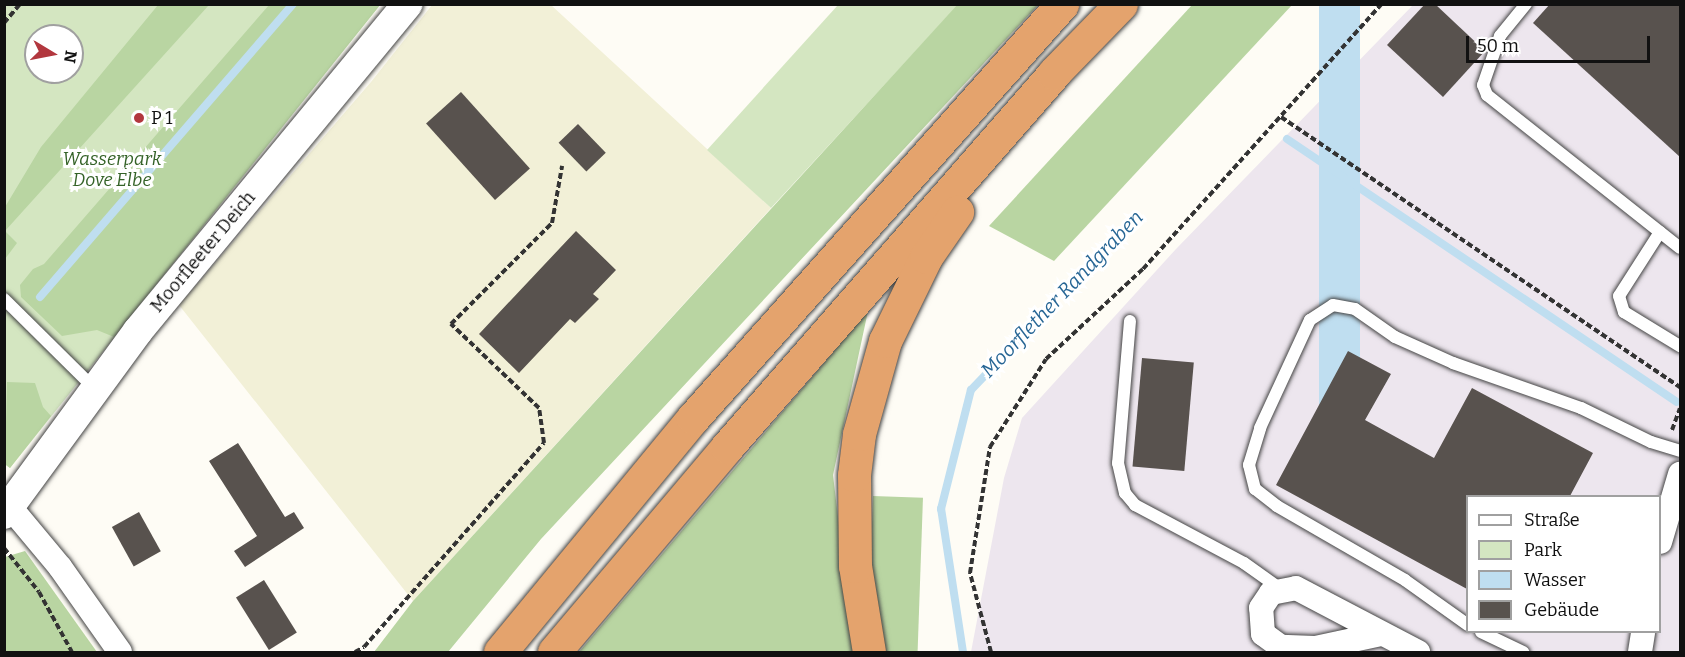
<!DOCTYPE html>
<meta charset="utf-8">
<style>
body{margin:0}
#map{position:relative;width:1685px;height:657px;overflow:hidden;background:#fefcf5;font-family:Bitter,serif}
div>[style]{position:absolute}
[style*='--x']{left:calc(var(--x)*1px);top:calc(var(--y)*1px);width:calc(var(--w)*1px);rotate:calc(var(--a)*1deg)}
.industrial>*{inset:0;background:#ede6ee}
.farmland>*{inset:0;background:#f2f0d7}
.green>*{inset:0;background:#d4e6c1}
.forest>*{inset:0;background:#b9d5a2;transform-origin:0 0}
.water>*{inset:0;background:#bfdef0;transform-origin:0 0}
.stream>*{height:8px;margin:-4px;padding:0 4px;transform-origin:4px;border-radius:4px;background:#bfdef0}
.building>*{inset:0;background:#58524e;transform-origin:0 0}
.path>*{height:4px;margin-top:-2px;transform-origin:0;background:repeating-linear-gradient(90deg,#333 0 6px,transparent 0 9px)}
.roads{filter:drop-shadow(0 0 2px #444) drop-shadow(0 0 2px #444)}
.service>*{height:12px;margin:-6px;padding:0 6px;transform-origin:6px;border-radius:6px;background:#fff}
.minor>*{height:24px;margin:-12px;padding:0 12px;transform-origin:12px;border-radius:12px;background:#fff}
.tertiary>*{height:30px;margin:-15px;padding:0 15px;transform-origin:15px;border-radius:15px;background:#fff}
.motorway>*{height:33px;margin:-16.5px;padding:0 16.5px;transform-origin:16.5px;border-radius:16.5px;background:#e4a36d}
.dots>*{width:16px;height:16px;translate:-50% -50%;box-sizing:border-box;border:3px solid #fff;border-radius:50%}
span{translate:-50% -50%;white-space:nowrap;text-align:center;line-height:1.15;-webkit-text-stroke:6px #fff;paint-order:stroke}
.poi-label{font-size:18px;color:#111}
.left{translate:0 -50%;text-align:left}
.park-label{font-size:18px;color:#346227;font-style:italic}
.street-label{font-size:18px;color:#111}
.water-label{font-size:20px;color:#276695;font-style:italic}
.frame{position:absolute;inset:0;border:6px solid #111;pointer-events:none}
.legend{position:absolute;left:1466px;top:495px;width:195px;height:138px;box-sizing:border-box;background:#fff;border:2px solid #a0a0a0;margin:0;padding:8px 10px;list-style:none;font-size:18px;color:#111}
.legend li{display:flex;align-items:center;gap:12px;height:30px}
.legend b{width:30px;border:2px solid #a0a0a0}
.north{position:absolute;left:24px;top:24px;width:60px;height:60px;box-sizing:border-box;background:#fff;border:2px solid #a0a0a0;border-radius:50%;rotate:100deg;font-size:16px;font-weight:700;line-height:24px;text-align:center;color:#111}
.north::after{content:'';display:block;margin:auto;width:21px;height:27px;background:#b2373e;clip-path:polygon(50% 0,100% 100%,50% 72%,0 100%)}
.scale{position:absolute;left:1466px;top:36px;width:184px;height:27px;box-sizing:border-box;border:3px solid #111;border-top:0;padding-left:8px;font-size:18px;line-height:21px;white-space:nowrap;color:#111;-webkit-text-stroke:4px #fff;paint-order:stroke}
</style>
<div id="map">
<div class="industrial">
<i style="clip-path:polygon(evenodd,1413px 5px,1680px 5px,1680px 652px,971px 652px,1004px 478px,1022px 418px,1176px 249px,1413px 5px,1468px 496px,1660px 496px,1660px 632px,1468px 632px,1468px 496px)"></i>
</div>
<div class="farmland">
<i style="clip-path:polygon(432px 5px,551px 5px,771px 208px,413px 601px,179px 305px,371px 82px)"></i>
</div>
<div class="green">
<i style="clip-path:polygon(evenodd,4px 5px,380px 5px,10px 468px,4px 464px,4px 5px,36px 36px,72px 36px,72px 72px,36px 72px,36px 36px)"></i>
<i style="clip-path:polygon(838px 5px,958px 5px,771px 208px,707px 150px)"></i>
</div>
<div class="forest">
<i style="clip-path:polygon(958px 4px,1038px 5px,541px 539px,448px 652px,374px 652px,413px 601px)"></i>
<i style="clip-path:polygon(158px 5px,209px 5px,5px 231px,17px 243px,5px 259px,5px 207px,41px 147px)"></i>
<i style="clip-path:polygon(269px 5px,380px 5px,114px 337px,97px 330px,62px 336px,21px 297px,20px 285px,33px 269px,44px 264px)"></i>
<i style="clip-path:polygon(1192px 5px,1292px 5px,1054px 261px,989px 226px)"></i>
<i style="clip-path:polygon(868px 311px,833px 475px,854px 652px,579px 652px)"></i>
<i style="clip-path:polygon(7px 382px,35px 383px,43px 407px,51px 416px,10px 468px,5px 464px)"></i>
<i style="left:873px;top:496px;width:50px;height:157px;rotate:2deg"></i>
<i style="clip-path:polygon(25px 551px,97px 652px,5px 652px,5px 557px)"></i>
</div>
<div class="water">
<i style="left:1319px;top:5px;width:41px;height:468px"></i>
</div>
<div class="stream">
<i style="--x:1287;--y:139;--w:470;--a:34"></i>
<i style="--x:40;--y:297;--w:387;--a:-49.2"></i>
<i style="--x:963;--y:652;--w:145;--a:-98.7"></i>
<i style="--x:941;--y:509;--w:123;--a:-75.9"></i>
<i style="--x:971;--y:390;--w:66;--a:-46.2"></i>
</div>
<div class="building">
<i style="clip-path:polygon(1425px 4px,1435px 4px,1485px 51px,1443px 97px,1387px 45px)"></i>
<i style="clip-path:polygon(1550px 4px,1680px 4px,1680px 157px,1533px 23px)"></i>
<i style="left:461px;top:92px;width:103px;height:47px;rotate:48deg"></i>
<i style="left:578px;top:124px;width:40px;height:27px;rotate:46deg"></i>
<i style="clip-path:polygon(576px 231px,616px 270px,593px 294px,599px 299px,575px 323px,570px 319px,519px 373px,479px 334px)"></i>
<i style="clip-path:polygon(1348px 351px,1391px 374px,1365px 420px,1434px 458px,1472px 388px,1593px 453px,1570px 496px,1467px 496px,1467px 589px,1276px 485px)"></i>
<i style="left:1142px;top:358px;width:52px;height:109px;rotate:5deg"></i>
<i style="clip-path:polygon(238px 443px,285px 517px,294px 512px,304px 528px,245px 567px,234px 551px,257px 536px,209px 461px)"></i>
<i style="left:139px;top:512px;width:45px;height:31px;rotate:61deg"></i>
<i style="left:264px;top:580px;width:62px;height:33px;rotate:58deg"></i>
</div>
<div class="path">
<i style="--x:4;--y:23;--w:25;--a:-50"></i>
<i style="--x:1281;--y:117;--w:482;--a:34.1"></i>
<i style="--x:1672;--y:430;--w:23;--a:-70"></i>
<i style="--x:4;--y:548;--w:56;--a:51.5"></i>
<i style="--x:39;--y:592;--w:68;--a:61.2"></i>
<i style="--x:355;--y:652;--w:10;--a:-29"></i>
<i style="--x:364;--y:647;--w:272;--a:-48.6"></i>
<i style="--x:544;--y:443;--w:35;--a:-98"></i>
<i style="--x:539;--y:408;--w:122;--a:-136.3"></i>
<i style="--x:451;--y:324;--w:143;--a:-45"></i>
<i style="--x:552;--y:223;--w:58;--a:-80"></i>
<i style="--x:991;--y:652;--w:82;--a:-104.9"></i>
<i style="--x:970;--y:573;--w:128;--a:-81"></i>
<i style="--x:990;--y:447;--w:104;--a:-57.5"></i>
<i style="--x:1046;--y:359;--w:132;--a:-42.9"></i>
<i style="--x:1143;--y:269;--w:357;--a:-48"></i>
</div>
<div class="roads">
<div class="service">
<i style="--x:1526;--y:4;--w:41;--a:129.1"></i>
<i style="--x:1500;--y:36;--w:52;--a:109.1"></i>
<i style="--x:1483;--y:85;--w:11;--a:68"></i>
<i style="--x:1487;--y:95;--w:246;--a:38.4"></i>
<i style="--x:1660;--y:232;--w:76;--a:122.6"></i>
<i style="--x:1619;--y:296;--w:17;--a:73"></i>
<i style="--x:1624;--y:312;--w:66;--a:31.3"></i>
<i style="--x:4;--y:299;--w:127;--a:44.7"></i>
<i style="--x:1130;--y:321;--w:143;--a:94.8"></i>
<i style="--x:1118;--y:463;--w:31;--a:77"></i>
<i style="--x:1125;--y:493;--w:16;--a:50"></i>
<i style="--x:1135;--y:505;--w:123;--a:28"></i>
<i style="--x:1244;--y:563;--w:43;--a:35.5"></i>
<i style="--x:1468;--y:625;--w:77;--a:-144.5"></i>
<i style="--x:1405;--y:580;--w:148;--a:-150"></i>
<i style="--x:1277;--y:506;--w:28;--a:-142"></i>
<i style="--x:1255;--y:489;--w:25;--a:-104"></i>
<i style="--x:1249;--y:465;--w:39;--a:-73"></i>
<i style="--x:1260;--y:428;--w:119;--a:-65.2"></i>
<i style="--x:1310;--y:320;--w:27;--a:-33"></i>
<i style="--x:1333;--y:305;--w:22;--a:10"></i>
<i style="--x:1355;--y:309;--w:49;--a:35"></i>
<i style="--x:1395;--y:337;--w:64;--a:24.1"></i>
<i style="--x:1453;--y:363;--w:136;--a:19.4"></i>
<i style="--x:1581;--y:408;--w:78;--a:25.9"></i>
<i style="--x:1651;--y:442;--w:30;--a:17"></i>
<i style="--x:1481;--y:632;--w:47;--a:25.5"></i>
</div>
<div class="minor">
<i style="--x:10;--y:507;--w:78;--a:50.2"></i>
<i style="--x:60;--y:567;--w:104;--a:54.8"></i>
<i style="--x:1660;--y:542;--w:71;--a:-73.6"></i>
<i style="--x:1381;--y:634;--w:67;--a:168"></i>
<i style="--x:1315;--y:648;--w:34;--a:-178"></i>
<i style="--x:1281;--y:647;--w:22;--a:-144"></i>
<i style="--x:1263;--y:634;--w:26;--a:-94"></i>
<i style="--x:1261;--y:608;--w:18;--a:-56"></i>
<i style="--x:1271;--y:593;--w:25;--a:-11"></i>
<i style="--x:1296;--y:588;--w:138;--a:27.7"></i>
<i style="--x:1640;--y:652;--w:20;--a:-81"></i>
</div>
<div class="tertiary">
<i style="--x:4;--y:514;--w:227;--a:-53.8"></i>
<i style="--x:138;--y:331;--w:424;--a:-50.5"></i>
</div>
<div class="motorway">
<i style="--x:500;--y:652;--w:303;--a:-50.5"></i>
<i style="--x:693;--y:418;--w:555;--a:-48.29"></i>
<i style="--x:554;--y:652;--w:268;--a:-49.8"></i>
<i style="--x:727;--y:447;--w:497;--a:-48.8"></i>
<i style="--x:1054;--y:73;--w:96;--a:-45.8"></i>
<i style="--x:869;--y:652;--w:87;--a:-99.2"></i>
<i style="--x:855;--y:566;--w:91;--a:-90.6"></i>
<i style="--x:854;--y:475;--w:41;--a:-83"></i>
<i style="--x:859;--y:434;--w:97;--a:-74.4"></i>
<i style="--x:885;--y:341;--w:93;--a:-64"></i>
<i style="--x:926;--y:257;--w:55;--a:-55.4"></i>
</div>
</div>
<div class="dots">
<i style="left:139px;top:118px;background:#b2373e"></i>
</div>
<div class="poi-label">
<span class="left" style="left:151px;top:118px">P 1</span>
</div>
<div class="park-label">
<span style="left:112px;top:170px">Wasserpark<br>Dove Elbe</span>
</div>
<div class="street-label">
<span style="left:203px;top:252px;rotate:-50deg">Moorfleeter Deich</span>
</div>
<div class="water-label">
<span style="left:1062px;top:294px;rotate:-46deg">Moorflether Randgraben</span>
</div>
<div class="frame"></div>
<ul class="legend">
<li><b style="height:8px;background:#fff"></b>Straße</li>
<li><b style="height:16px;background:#d4e6c1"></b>Park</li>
<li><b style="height:16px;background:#bfdef0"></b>Wasser</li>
<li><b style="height:16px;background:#58524e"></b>Gebäude</li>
</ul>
<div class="north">N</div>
<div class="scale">50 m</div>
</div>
